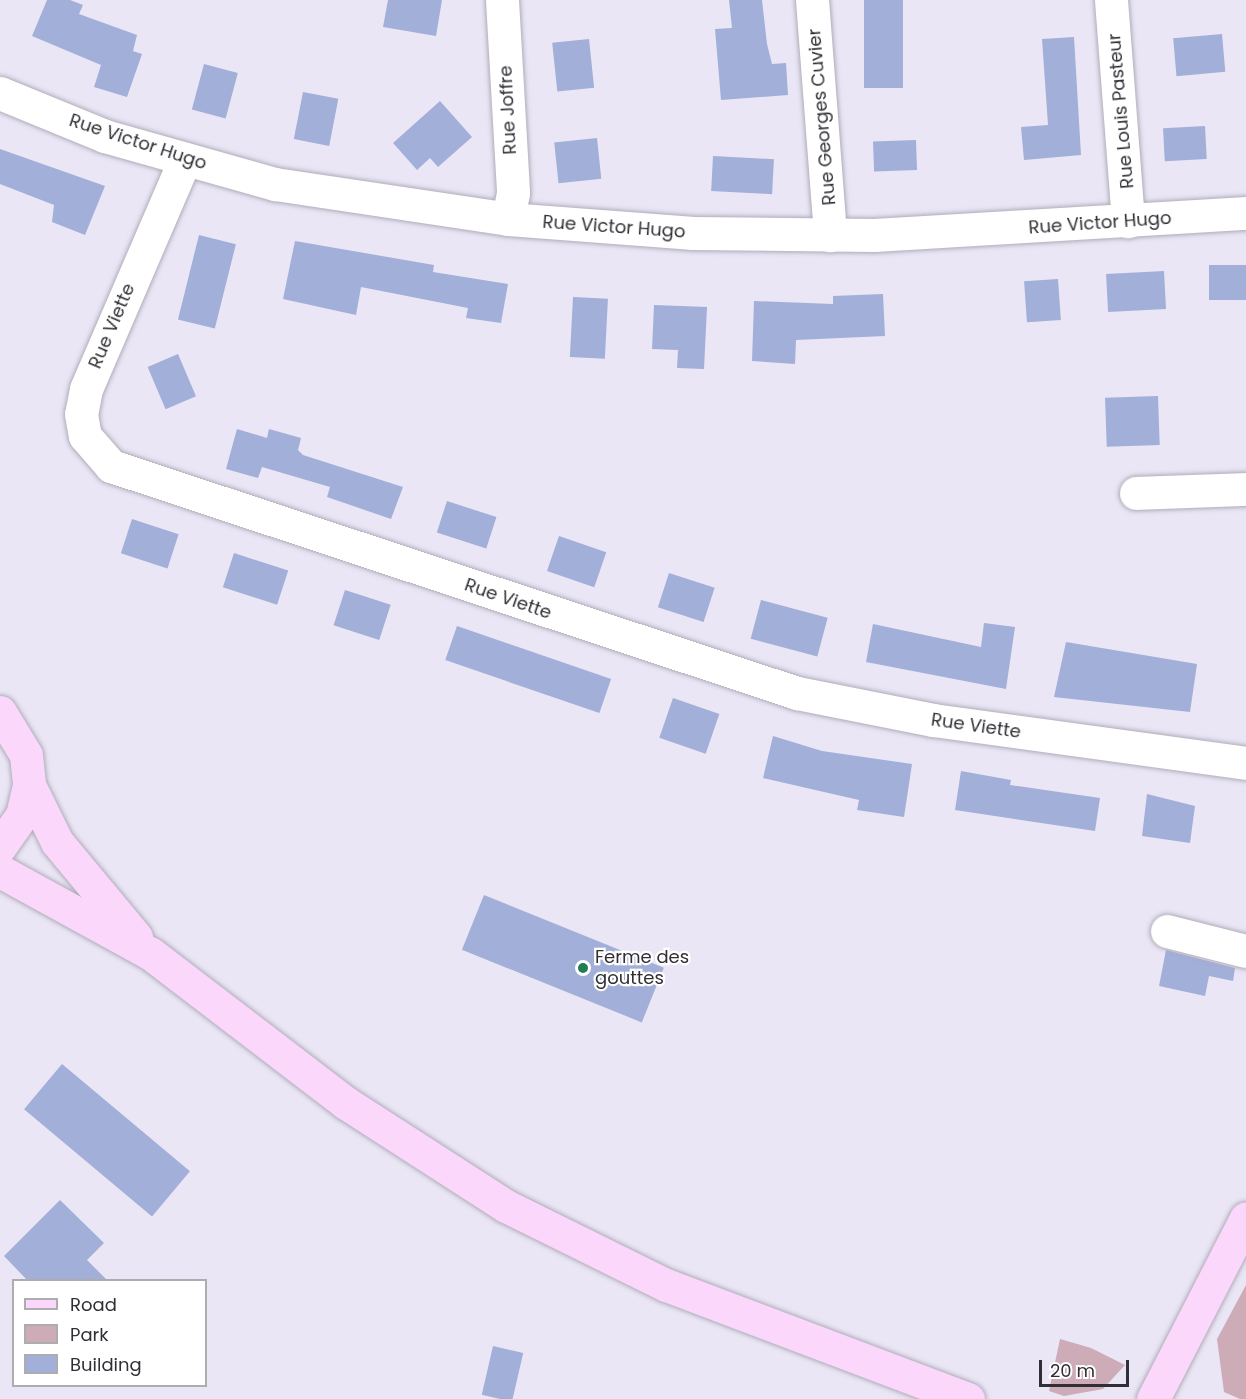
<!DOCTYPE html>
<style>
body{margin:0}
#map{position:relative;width:1246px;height:1399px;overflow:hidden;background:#eae6f5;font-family:Poppins,sans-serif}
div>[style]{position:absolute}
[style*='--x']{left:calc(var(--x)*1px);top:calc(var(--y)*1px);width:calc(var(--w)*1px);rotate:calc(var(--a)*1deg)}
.green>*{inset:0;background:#cdabb7}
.building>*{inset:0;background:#a2afd9;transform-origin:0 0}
.roads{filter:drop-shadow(0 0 2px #b0acba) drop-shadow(0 0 2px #b0acba)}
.minor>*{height:33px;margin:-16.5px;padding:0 16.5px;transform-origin:16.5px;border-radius:16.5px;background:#fff}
.major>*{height:33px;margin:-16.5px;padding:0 16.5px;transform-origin:16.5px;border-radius:16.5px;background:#fbd7fb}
.dots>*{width:16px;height:16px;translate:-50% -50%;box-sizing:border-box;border:3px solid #fff;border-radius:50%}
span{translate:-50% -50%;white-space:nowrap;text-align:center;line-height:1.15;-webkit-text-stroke:4.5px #fff;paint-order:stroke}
.street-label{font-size:18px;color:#312f35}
.poi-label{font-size:18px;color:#312f35}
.left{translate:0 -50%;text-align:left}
.legend{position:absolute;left:12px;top:1279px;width:195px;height:108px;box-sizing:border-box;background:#fff;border:2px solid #adacae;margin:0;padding:8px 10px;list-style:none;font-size:18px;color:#312f35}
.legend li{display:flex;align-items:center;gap:12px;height:30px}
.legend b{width:30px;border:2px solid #adacae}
.scale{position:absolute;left:1039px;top:1360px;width:90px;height:27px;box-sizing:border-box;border:3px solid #312f35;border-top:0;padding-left:8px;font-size:18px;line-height:21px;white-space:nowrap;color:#312f35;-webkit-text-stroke:4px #fff;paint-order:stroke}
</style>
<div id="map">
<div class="green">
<i style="clip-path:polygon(1246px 1285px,1246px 1399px,1240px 1399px,1224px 1392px,1217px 1339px)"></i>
<i style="clip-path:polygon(1060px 1339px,1091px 1348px,1125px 1365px,1103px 1389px,1064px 1396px,1049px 1391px)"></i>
</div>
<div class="building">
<i style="clip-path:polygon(47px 0,70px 0,83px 5px,79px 14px,137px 35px,133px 51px,142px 54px,127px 97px,94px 87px,101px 65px,32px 36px)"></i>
<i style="clip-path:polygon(388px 0,442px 0,436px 36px,383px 27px)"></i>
<i style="clip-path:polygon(729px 0,762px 0,767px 44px,772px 64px,786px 63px,788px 95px,721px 100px,715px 29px,732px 28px)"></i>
<i style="left:864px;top:0;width:39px;height:88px"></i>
<i style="left:1222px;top:34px;width:38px;height:49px;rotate:85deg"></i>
<i style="clip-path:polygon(1074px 37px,1081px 155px,1024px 160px,1021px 127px,1048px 125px,1042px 39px)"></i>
<i style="left:589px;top:39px;width:49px;height:37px;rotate:84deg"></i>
<i style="left:204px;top:64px;width:35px;height:47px;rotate:15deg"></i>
<i style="left:303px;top:92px;width:36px;height:48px;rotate:11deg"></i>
<i style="clip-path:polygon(440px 101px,472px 137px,438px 167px,430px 158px,417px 170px,393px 143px)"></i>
<i style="left:1205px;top:126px;width:33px;height:42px;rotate:87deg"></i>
<i style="left:597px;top:138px;width:41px;height:43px;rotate:84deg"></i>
<i style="left:916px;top:140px;width:30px;height:43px;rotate:88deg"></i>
<i style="clip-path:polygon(0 149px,105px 186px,85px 235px,52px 222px,54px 205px,0 184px)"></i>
<i style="left:713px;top:156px;width:61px;height:35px;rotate:3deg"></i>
<i style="left:199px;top:235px;width:38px;height:87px;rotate:14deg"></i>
<i style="clip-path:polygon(295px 241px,434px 265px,433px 272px,508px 284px,501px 323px,466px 318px,468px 308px,361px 287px,356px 315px,283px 299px)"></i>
<i style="left:1246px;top:265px;width:35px;height:37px;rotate:90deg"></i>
<i style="left:1164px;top:271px;width:38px;height:58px;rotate:87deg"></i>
<i style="left:1058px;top:279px;width:41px;height:34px;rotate:86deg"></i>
<i style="clip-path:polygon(883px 294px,885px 336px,796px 340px,795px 364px,752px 361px,754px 301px,833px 304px,833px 296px)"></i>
<i style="left:573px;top:297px;width:35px;height:60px;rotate:3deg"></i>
<i style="clip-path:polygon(654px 305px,707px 307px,704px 369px,677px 368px,678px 350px,652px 349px)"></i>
<i style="left:178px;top:354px;width:46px;height:33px;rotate:67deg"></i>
<i style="left:1158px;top:396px;width:49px;height:53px;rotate:88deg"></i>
<i style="clip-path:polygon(237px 429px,267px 438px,269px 429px,301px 438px,298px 450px,303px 455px,403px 487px,391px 519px,327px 497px,330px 487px,262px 467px,258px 478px,226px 469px)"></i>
<i style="left:447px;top:501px;width:52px;height:33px;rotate:18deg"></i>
<i style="left:132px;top:519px;width:49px;height:36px;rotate:18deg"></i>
<i style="left:559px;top:536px;width:50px;height:37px;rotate:19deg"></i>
<i style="left:234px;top:553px;width:57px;height:36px;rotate:18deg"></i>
<i style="left:669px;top:573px;width:48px;height:36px;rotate:18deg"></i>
<i style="left:345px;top:590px;width:48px;height:37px;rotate:18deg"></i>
<i style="left:761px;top:600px;width:69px;height:40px;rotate:15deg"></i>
<i style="clip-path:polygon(984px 623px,1015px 627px,1006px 689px,866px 662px,873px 624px,981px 647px)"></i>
<i style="left:457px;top:626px;width:163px;height:36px;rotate:19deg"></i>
<i style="clip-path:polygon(1066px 642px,1197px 664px,1190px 712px,1054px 697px)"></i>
<i style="left:673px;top:698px;width:49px;height:42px;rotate:19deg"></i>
<i style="clip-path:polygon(773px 736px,822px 751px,912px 764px,904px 817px,857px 810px,859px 800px,763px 778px)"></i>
<i style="clip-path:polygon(961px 771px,1011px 780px,1010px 785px,1100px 798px,1095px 831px,955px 810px)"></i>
<i style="clip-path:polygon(1147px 794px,1195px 806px,1190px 843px,1142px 836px)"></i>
<i style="left:484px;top:895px;width:194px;height:59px;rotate:22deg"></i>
<i style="clip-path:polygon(1166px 950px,1235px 968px,1233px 981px,1209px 976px,1205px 996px,1159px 986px)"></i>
<i style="left:62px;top:1064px;width:167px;height:59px;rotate:40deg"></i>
<i style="clip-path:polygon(60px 1200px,104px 1243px,87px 1260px,108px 1281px,28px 1281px,4px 1256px)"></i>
<i style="left:493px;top:1346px;width:31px;height:50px;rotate:13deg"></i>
</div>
<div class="roads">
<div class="minor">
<i style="--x:502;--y:0;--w:193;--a:86.7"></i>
<i style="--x:513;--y:193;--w:26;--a:101"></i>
<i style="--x:812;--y:0;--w:236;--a:85.6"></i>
<i style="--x:1111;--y:0;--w:222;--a:85.6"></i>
<i style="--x:0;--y:93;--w:113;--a:22.3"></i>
<i style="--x:105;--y:136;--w:177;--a:15.8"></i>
<i style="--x:275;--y:184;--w:236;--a:8.5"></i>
<i style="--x:508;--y:219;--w:186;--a:4.3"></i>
<i style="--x:693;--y:233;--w:181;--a:0.6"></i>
<i style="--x:874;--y:235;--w:373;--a:-3.4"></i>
<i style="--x:185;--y:159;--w:250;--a:113.3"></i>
<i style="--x:86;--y:389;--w:25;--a:101"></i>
<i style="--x:81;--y:414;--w:22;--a:80"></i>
<i style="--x:85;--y:436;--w:40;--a:49"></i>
<i style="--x:111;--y:466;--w:723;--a:18.31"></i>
<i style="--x:797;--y:693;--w:139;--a:11.2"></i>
<i style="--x:933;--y:720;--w:316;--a:7.8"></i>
<i style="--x:1136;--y:493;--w:110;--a:-2.1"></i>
<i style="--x:1167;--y:931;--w:81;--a:14.2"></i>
</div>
<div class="major">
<i style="--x:0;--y:712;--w:50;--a:58.8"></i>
<i style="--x:26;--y:755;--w:30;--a:84"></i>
<i style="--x:29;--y:785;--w:31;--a:103"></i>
<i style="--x:22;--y:815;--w:39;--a:125"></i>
<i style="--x:29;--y:785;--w:64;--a:63.8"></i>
<i style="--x:57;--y:842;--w:124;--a:50.3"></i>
<i style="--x:0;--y:871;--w:172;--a:28.8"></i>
<i style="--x:151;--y:954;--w:245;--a:37.4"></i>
<i style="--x:346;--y:1103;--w:190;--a:32.8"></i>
<i style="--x:506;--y:1206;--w:178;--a:26.3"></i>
<i style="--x:666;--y:1285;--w:323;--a:20.7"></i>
<i style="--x:1153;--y:1399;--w:203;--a:-62.8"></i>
</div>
</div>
<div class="dots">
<i style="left:583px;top:968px;background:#217d53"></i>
</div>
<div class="street-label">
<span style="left:508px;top:110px;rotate:-93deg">Rue Joffre</span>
<span style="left:1121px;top:111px;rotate:-95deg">Rue Louis Pasteur</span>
<span style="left:822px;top:117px;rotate:-95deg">Rue Georges Cuvier</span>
<span style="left:138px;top:142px;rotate:18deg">Rue Victor Hugo</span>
<span style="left:1100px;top:223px;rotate:-4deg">Rue Victor Hugo</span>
<span style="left:614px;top:227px;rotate:4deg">Rue Victor Hugo</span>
<span style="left:112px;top:326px;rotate:-67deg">Rue Viette</span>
<span style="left:508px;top:599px;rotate:19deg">Rue Viette</span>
<span style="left:976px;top:726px;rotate:8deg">Rue Viette</span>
</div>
<div class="poi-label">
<span class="left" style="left:595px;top:968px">Ferme des<br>gouttes</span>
</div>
<ul class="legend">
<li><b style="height:8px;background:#fbd7fb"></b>Road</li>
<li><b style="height:16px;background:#cdabb7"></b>Park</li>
<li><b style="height:16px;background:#a2afd9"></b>Building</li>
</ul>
<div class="scale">20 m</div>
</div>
